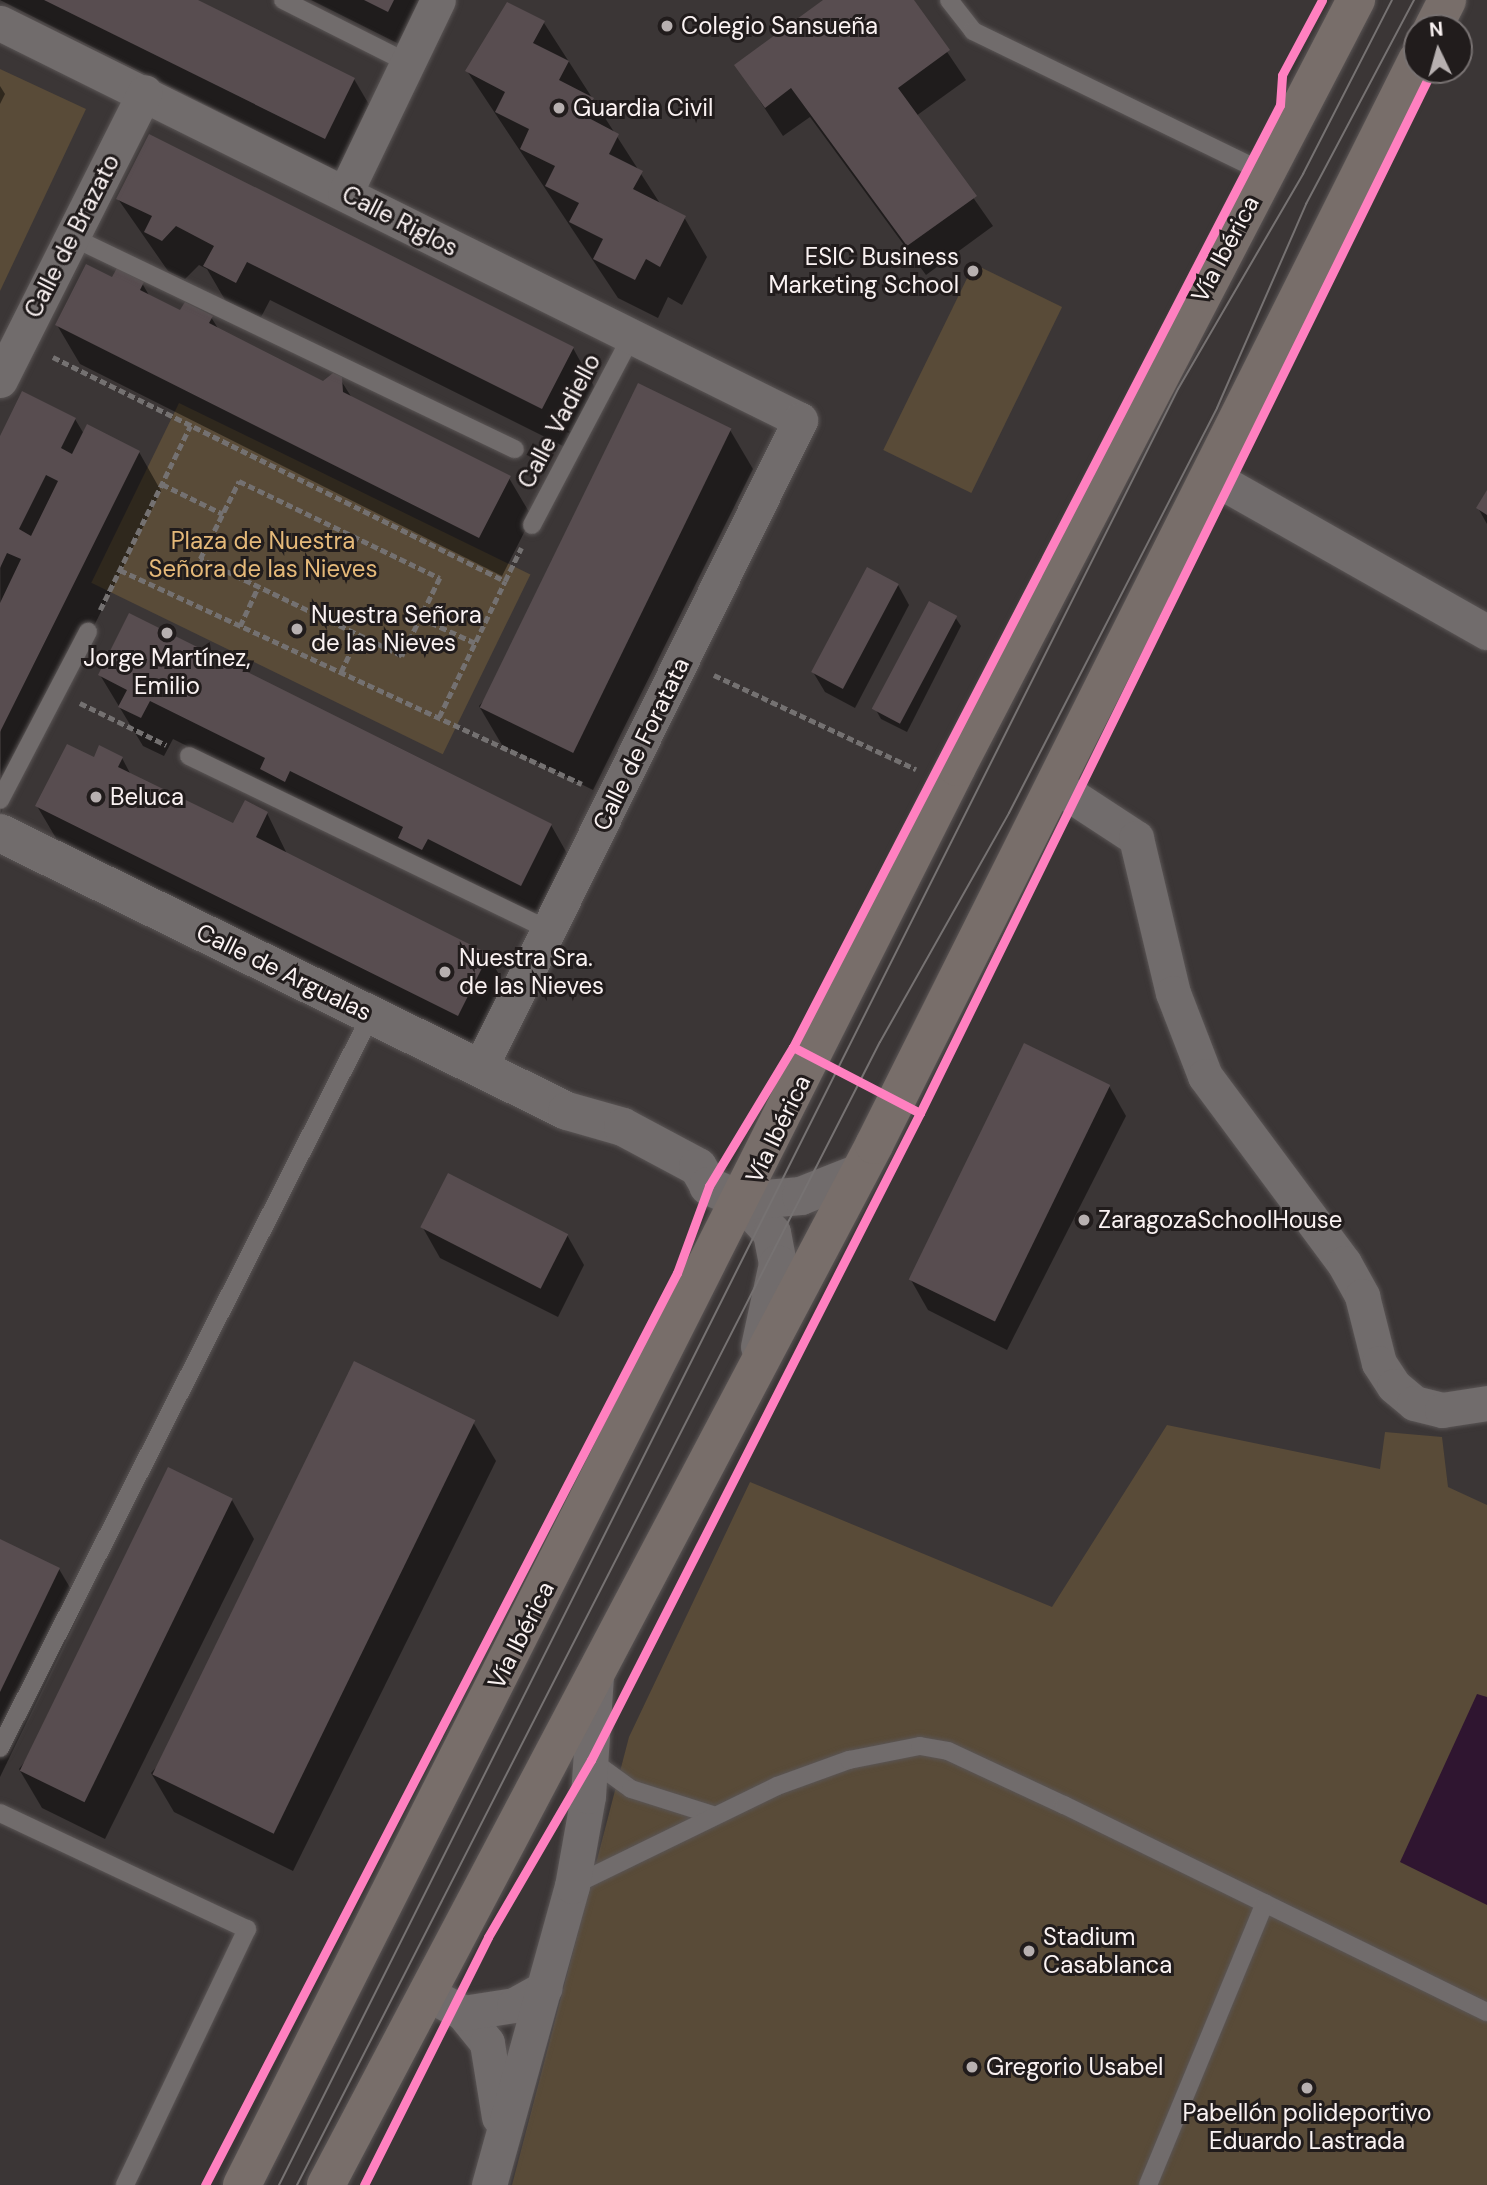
<!DOCTYPE html>
<meta charset="utf-8">
<style>
body{margin:0}
#map{position:relative;width:1487px;height:2185px;overflow:hidden;background:#3b3636;font-family:"DM Sans",sans-serif}
div>[style]{position:absolute}
[style*='--x']{left:calc(var(--x)*1px);top:calc(var(--y)*1px);width:calc(var(--w)*1px);rotate:calc(var(--a)*1deg)}
.green>*{inset:0;background:#594b38;transform-origin:0 0}
.water>*{inset:0;background:#2f1530}
.shadow>*{inset:0;background:#0007}
.building>*{inset:0;background:#584d50;transform-origin:0 0}
.path>*{height:4.5px;margin-top:-2.25px;transform-origin:0;background:repeating-linear-gradient(90deg,#747171 0 7px,transparent 0 10.5px)}
.roads{filter:drop-shadow(0 0 2px #5a5555) drop-shadow(0 0 2px #5a5555)}
.service>*{height:18px;margin:-9px;padding:0 9px;transform-origin:9px;border-radius:9px;background:#716c6c}
.minor>*{height:35px;margin:-17.5px;padding:0 17.5px;transform-origin:17.5px;border-radius:17.5px;background:#716c6c}
.tertiary>*{height:38px;margin:-19px;padding:0 19px;transform-origin:19px;border-radius:19px;background:#716c6c}
.trunk>*{height:38px;margin:-19px;padding:0 19px;transform-origin:19px;border-radius:19px;background:#786e6a}
.tram>*{height:2px;margin:-1px;padding:0 1px;transform-origin:1px;border-radius:1px;background:#767272}
.cycleway>*{height:9px;margin:-4.5px;padding:0 4.5px;transform-origin:4.5px;border-radius:4.5px;background:#ff80c0}
.dots>*{width:19px;height:19px;translate:-50% -50%;box-sizing:border-box;border:4px solid #211c1c;border-radius:50%}
span{translate:-50% -50%;white-space:nowrap;text-align:center;line-height:1.15;-webkit-text-stroke:6px #211c1c;paint-order:stroke}
.poi-label{font-size:24px;color:#faf2f2}
.left{translate:0 -50%;text-align:left}
.right{translate:-100% -50%;text-align:right}
.street-label{font-size:24px;color:#faf2f2}
.park-label{font-size:24px;color:#e5b979}
.north{position:absolute;left:1403px;top:14px;width:70px;height:70px;box-sizing:border-box;background:#211c1c;border:2px solid #787272;border-radius:50%;rotate:355deg;font-size:19px;font-weight:700;line-height:28px;text-align:center;color:#faf2f2}
.north::after{content:'';display:block;margin:auto;width:24px;height:32px;background:#b7b0b0;clip-path:polygon(50% 0,100% 100%,50% 72%,0 100%)}
</style>
<div id="map">
<div class="green">
<i style="clip-path:polygon(0 69px,86px 109px,0 291px)"></i>
<i style="left:974px;top:264px;width:98px;height:207px;rotate:26deg"></i>
<i style="left:179px;top:403px;width:391px;height:200px;rotate:26deg"></i>
<i style="clip-path:polygon(1167px 1425px,1380px 1469px,1385px 1432px,1442px 1437px,1448px 1487px,1487px 1505px,1487px 2185px,512px 2185px,629px 1737px,750px 1482px,1052px 1607px)"></i>
</div>
<div class="water">
<i style="clip-path:polygon(1477px 1694px,1487px 1697px,1487px 1905px,1400px 1862px)"></i>
</div>
<div class="shadow">
<i style="clip-path:polygon(0 0,195px 0,354px 79px,377px 118px,348px 177px)"></i>
<i style="clip-path:polygon(311px 0,436px 0,411px 50px)"></i>
<i style="clip-path:polygon(826px 0,912px 0,966px 80px,916px 116px,993px 226px,926px 275px,810px 117px,783px 136px,736px 65px)"></i>
<i style="clip-path:polygon(544px 23px,661px 205px,684px 217px,707px 257px,682px 305px,668px 297px,658px 318px,618px 298px,467px 71px)"></i>
<i style="clip-path:polygon(0 86px,5px 94px,0 104px)"></i>
<i style="clip-path:polygon(118px 199px,573px 348px,595px 388px,565px 447px,270px 300px,259px 321px,228px 305px,207px 269px,199px 265px,185px 279px,168px 271px)"></i>
<i style="clip-path:polygon(113px 279px,142px 283px,150px 297px,181px 312px,211px 317px,219px 330px,323px 383px,340px 379px,352px 398px,509px 478px,532px 517px,502px 576px,80px 364px,57px 325px)"></i>
<i style="clip-path:polygon(75px 419px,84px 434px,139px 452px,161px 491px,1px 813px,0 440px)"></i>
<i style="clip-path:polygon(730px 430px,753px 469px,593px 790px,502px 745px,479px 706px)"></i>
<i style="clip-path:polygon(1487px 493px,1487px 524px,1478px 508px)"></i>
<i style="clip-path:polygon(898px 585px,909px 605px,855px 708px,825px 692px,813px 672px)"></i>
<i style="clip-path:polygon(955px 617px,961px 626px,907px 732px,881px 719px,876px 710px)"></i>
<i style="clip-path:polygon(100px 675px,551px 825px,573px 864px,543px 924px,173px 739px,164px 756px,143px 746px)"></i>
<i style="clip-path:polygon(122px 758px,131px 775px,234px 826px,267px 813px,288px 856px,488px 955px,510px 994px,480px 1054px,60px 845px,37px 806px,94px 759px)"></i>
<i style="clip-path:polygon(1109px 1086px,1126px 1116px,1007px 1350px,928px 1310px,911px 1280px)"></i>
<i style="clip-path:polygon(423px 1228px,567px 1235px,584px 1265px,558px 1317px,440px 1258px)"></i>
<i style="clip-path:polygon(473px 1422px,496px 1461px,293px 1871px,174px 1812px,151px 1773px)"></i>
<i style="clip-path:polygon(232px 1500px,254px 1539px,105px 1839px,42px 1808px,19px 1769px)"></i>
<i style="clip-path:polygon(0 1541px,59px 1569px,82px 1608px,0 1777px)"></i>
</div>
<div class="building">
<i style="clip-path:polygon(44px 0,198px 0,355px 78px,325px 139px)"></i>
<i style="clip-path:polygon(364px 0,394px 0,388px 12px)"></i>
<i style="clip-path:polygon(823px 0,914px 0,950px 50px,898px 88px,977px 196px,907px 246px,791px 88px,765px 108px,734px 65px)"></i>
<i style="clip-path:polygon(507px 2px,545px 21px,533px 43px,569px 61px,559px 80px,594px 98px,585px 116px,619px 134px,609px 154px,643px 171px,633px 189px,686px 216px,660px 267px,646px 259px,635px 280px,593px 259px,603px 239px,569px 222px,579px 203px,545px 186px,555px 166px,520px 149px,529px 129px,495px 112px,505px 92px,465px 71px)"></i>
<i style="clip-path:polygon(149px 134px,574px 347px,542px 409px,247px 262px,236px 283px,203px 266px,214px 246px,176px 226px,162px 241px,144px 232px,152px 216px,116px 199px)"></i>
<i style="clip-path:polygon(86px 264px,112px 277px,117px 268px,144px 282px,140px 290px,180px 310px,185px 302px,213px 316px,209px 323px,323px 381px,333px 373px,342px 377px,343px 392px,511px 476px,479px 538px,55px 325px)"></i>
<i style="left:638px;top:383px;width:104px;height:361px;rotate:26deg"></i>
<i style="clip-path:polygon(evenodd,22px 391px,76px 418px,61px 448px,72px 454px,87px 424px,140px 451px,0 732px,0 603px,21px 559px,7px 553px,0 568px,0 436px,22px 391px,46px 475px,58px 481px,31px 536px,19px 529px,46px 475px)"></i>
<i style="clip-path:polygon(1487px 490px,1487px 515px,1476px 508px)"></i>
<i style="left:867px;top:567px;width:36px;height:119px;rotate:28deg"></i>
<i style="left:929px;top:601px;width:32px;height:122px;rotate:28deg"></i>
<i style="clip-path:polygon(129px 613px,552px 824px,521px 886px,428px 839px,422px 850px,398px 838px,403px 827px,290px 771px,285px 782px,260px 769px,265px 758px,150px 701px,141px 718px,118px 707px,127px 690px,98px 675px)"></i>
<i style="clip-path:polygon(67px 744px,94px 757px,99px 745px,123px 757px,118px 767px,233px 823px,245px 800px,268px 812px,256px 837px,489px 954px,458px 1016px,35px 806px)"></i>
<i style="left:1024px;top:1043px;width:96px;height:263px;rotate:26deg"></i>
<i style="left:448px;top:1173px;width:135px;height:61px;rotate:27deg"></i>
<i style="left:354px;top:1361px;width:135px;height:460px;rotate:26deg"></i>
<i style="left:168px;top:1467px;width:72px;height:338px;rotate:26deg"></i>
<i style="clip-path:polygon(0 1539px,60px 1568px,0 1692px)"></i>
</div>
<div class="path">
<i style="--x:53;--y:357;--w:504;--a:26.36"></i>
<i style="--x:505;--y:581;--w:37;--a:-64"></i>
<i style="--x:239;--y:481;--w:223;--a:25.8"></i>
<i style="--x:440;--y:578;--w:87;--a:116"></i>
<i style="--x:402;--y:656;--w:224;--a:-154.3"></i>
<i style="--x:200;--y:559;--w:87;--a:-63.4"></i>
<i style="--x:162;--y:484;--w:68;--a:26.2"></i>
<i style="--x:120;--y:570;--w:509;--a:24.85"></i>
<i style="--x:100;--y:610;--w:205;--a:-63.9"></i>
<i style="--x:421;--y:618;--w:60;--a:24.8"></i>
<i style="--x:240;--y:626;--w:43;--a:-65.2"></i>
<i style="--x:341;--y:672;--w:40;--a:-65"></i>
<i style="--x:714;--y:675;--w:223;--a:25"></i>
<i style="--x:80;--y:703;--w:96;--a:26"></i>
<i style="--x:439;--y:717;--w:151;--a:-64.1"></i>
</div>
<div class="roads">
<div class="service">
<i style="--x:283;--y:0;--w:140;--a:26.7"></i>
<i style="--x:949;--y:0;--w:39;--a:52"></i>
<i style="--x:973;--y:31;--w:326;--a:25.9"></i>
<i style="--x:72;--y:237;--w:491;--a:25.6"></i>
<i style="--x:532;--y:525;--w:210;--a:-62.2"></i>
<i style="--x:189;--y:756;--w:400;--a:25.8"></i>
<i style="--x:0;--y:800;--w:190;--a:-62.4"></i>
<i style="--x:0;--y:1748;--w:822;--a:-63.15"></i>
<i style="--x:591;--y:1760;--w:49;--a:35.9"></i>
<i style="--x:631;--y:1789;--w:86;--a:17.6"></i>
<i style="--x:0;--y:1813;--w:273;--a:25.2"></i>
<i style="--x:247;--y:1929;--w:284;--a:115.5"></i>
<i style="--x:572;--y:1886;--w:228;--a:-26"></i>
<i style="--x:777;--y:1786;--w:77;--a:-19.9"></i>
<i style="--x:849;--y:1760;--w:72;--a:-11.2"></i>
<i style="--x:920;--y:1746;--w:28;--a:10"></i>
<i style="--x:948;--y:1751;--w:128;--a:25"></i>
<i style="--x:1064;--y:1805;--w:471;--a:26.1"></i>
<i style="--x:1148;--y:2185;--w:305;--a:-67.5"></i>
</div>
<div class="minor">
<i style="--x:0;--y:23;--w:893;--a:26.39"></i>
<i style="--x:800;--y:420;--w:723;--a:116.28"></i>
<i style="--x:345;--y:193;--w:214;--a:-64.3"></i>
<i style="--x:0;--y:380;--w:322;--a:-63.3"></i>
<i style="--x:1209;--y:475;--w:319;--a:29.5"></i>
<i style="--x:1055;--y:785;--w:97;--a:33.2"></i>
<i style="--x:1136;--y:838;--w:159;--a:76.6"></i>
<i style="--x:1173;--y:993;--w:89;--a:68.9"></i>
<i style="--x:1205;--y:1076;--w:233;--a:53.4"></i>
<i style="--x:1344;--y:1263;--w:38;--a:61"></i>
<i style="--x:1362;--y:1296;--w:69;--a:75.8"></i>
<i style="--x:1379;--y:1363;--w:27;--a:57"></i>
<i style="--x:1394;--y:1386;--w:26;--a:40"></i>
<i style="--x:1414;--y:1403;--w:29;--a:14"></i>
<i style="--x:1442;--y:1410;--w:46;--a:-8.8"></i>
<i style="--x:428;--y:1994;--w:40;--a:28"></i>
<i style="--x:463;--y:2013;--w:38;--a:51"></i>
<i style="--x:487;--y:2043;--w:75;--a:80.8"></i>
<i style="--x:463;--y:2013;--w:52;--a:-8.9"></i>
<i style="--x:514;--y:2005;--w:35;--a:-29"></i>
<i style="--x:489;--y:2185;--w:310;--a:-74.5"></i>
<i style="--x:572;--y:1886;--w:91;--a:-79.9"></i>
<i style="--x:588;--y:1796;--w:119;--a:-86.2"></i>
</div>
<div class="tertiary">
<i style="--x:0;--y:833;--w:631;--a:26.12"></i>
<i style="--x:567;--y:1111;--w:58;--a:15.9"></i>
<i style="--x:623;--y:1127;--w:85;--a:28.1"></i>
<i style="--x:698;--y:1167;--w:22;--a:60"></i>
<i style="--x:708;--y:1186;--w:38;--a:23"></i>
<i style="--x:743;--y:1201;--w:43;--a:47.8"></i>
<i style="--x:772;--y:1233;--w:32;--a:79"></i>
<i style="--x:778;--y:1264;--w:85;--a:102.2"></i>
<i style="--x:743;--y:1201;--w:58;--a:-4.9"></i>
<i style="--x:801;--y:1196;--w:62;--a:-21.6"></i>
</div>
<div class="trunk">
<i style="--x:1433;--y:28;--w:31;--a:-63"></i>
<i style="--x:242;--y:2185;--w:1588;--a:-63.24"></i>
<i style="--x:957;--y:767;--w:865;--a:-62.52"></i>
<i style="--x:326;--y:2185;--w:1176;--a:-62.21"></i>
<i style="--x:874;--y:1145;--w:1213;--a:-63.41"></i>
</div>
</div>
<div class="tram">
<i style="--x:279;--y:2185;--w:2008;--a:-63.41"></i>
<i style="--x:1178;--y:389;--w:249;--a:-59.8"></i>
<i style="--x:1303;--y:174;--w:195;--a:-62.9"></i>
<i style="--x:297;--y:2185;--w:1283;--a:-62.98"></i>
<i style="--x:880;--y:1042;--w:263;--a:-60.6"></i>
<i style="--x:1009;--y:813;--w:455;--a:-62.8"></i>
<i style="--x:1217;--y:408;--w:223;--a:-66.4"></i>
<i style="--x:1306;--y:204;--w:231;--a:-62.1"></i>
</div>
<div class="cycleway">
<i style="--x:793;--y:1047;--w:143;--a:27.5"></i>
<i style="--x:205;--y:2185;--w:1027;--a:-62.64"></i>
<i style="--x:677;--y:1273;--w:93;--a:-69.8"></i>
<i style="--x:709;--y:1186;--w:162;--a:-58.9"></i>
<i style="--x:793;--y:1047;--w:1060;--a:-62.66"></i>
<i style="--x:1280;--y:105;--w:30;--a:-86"></i>
<i style="--x:1282;--y:75;--w:85;--a:-61.9"></i>
<i style="--x:364;--y:2185;--w:277;--a:-63.4"></i>
<i style="--x:488;--y:1937;--w:205;--a:-59.8"></i>
<i style="--x:591;--y:1760;--w:726;--a:-63.05"></i>
<i style="--x:920;--y:1113;--w:1162;--a:-63.85"></i>
</div>
<div class="dots">
<i style="left:667px;top:26px;background:#b7b0b0"></i>
<i style="left:559px;top:108px;background:#b7b0b0"></i>
<i style="left:973px;top:271px;background:#b7b0b0"></i>
<i style="left:297px;top:629px;background:#b7b0b0"></i>
<i style="left:167px;top:633px;background:#b7b0b0"></i>
<i style="left:96px;top:797px;background:#b7b0b0"></i>
<i style="left:445px;top:972px;background:#b7b0b0"></i>
<i style="left:1084px;top:1220px;background:#b7b0b0"></i>
<i style="left:1029px;top:1951px;background:#b7b0b0"></i>
<i style="left:972px;top:2067px;background:#b7b0b0"></i>
<i style="left:1307px;top:2088px;background:#b7b0b0"></i>
</div>
<div class="poi-label">
<span class="left" style="left:681px;top:26px">Colegio Sansueña</span>
<span class="left" style="left:573px;top:108px">Guardia Civil</span>
<span class="right" style="left:959px;top:271px">ESIC Business<br>Marketing School</span>
<span class="left" style="left:311px;top:629px">Nuestra Señora<br>de las Nieves</span>
<span style="left:167px;top:672px">Jorge Martínez,<br>Emilio</span>
<span class="left" style="left:110px;top:797px">Beluca</span>
<span class="left" style="left:459px;top:972px">Nuestra Sra.<br>de las Nieves</span>
<span class="left" style="left:1098px;top:1220px">ZaragozaSchoolHouse</span>
<span class="left" style="left:1043px;top:1951px">Stadium<br>Casablanca</span>
<span class="left" style="left:986px;top:2067px">Gregorio Usabel</span>
<span style="left:1307px;top:2127px">Pabellón polideportivo<br>Eduardo Lastrada</span>
</div>
<div class="street-label">
<span style="left:400px;top:221px;rotate:27deg">Calle Riglos</span>
<span style="left:72px;top:236px;rotate:-63deg">Calle de Brazato</span>
<span style="left:1225px;top:249px;rotate:-62deg">Vía Ibérica</span>
<span style="left:559px;top:421px;rotate:-62deg">Calle Vadiello</span>
<span style="left:641px;top:744px;rotate:-64deg">Calle de Foratata</span>
<span style="left:284px;top:972px;rotate:26deg">Calle de Argualas</span>
<span style="left:778px;top:1129px;rotate:-64deg">Vía Ibérica</span>
<span style="left:521px;top:1635px;rotate:-63deg">Vía Ibérica</span>
</div>
<div class="park-label">
<span style="left:263px;top:555px">Plaza de Nuestra<br>Señora de las Nieves</span>
</div>
<div class="north">N</div>
</div>
